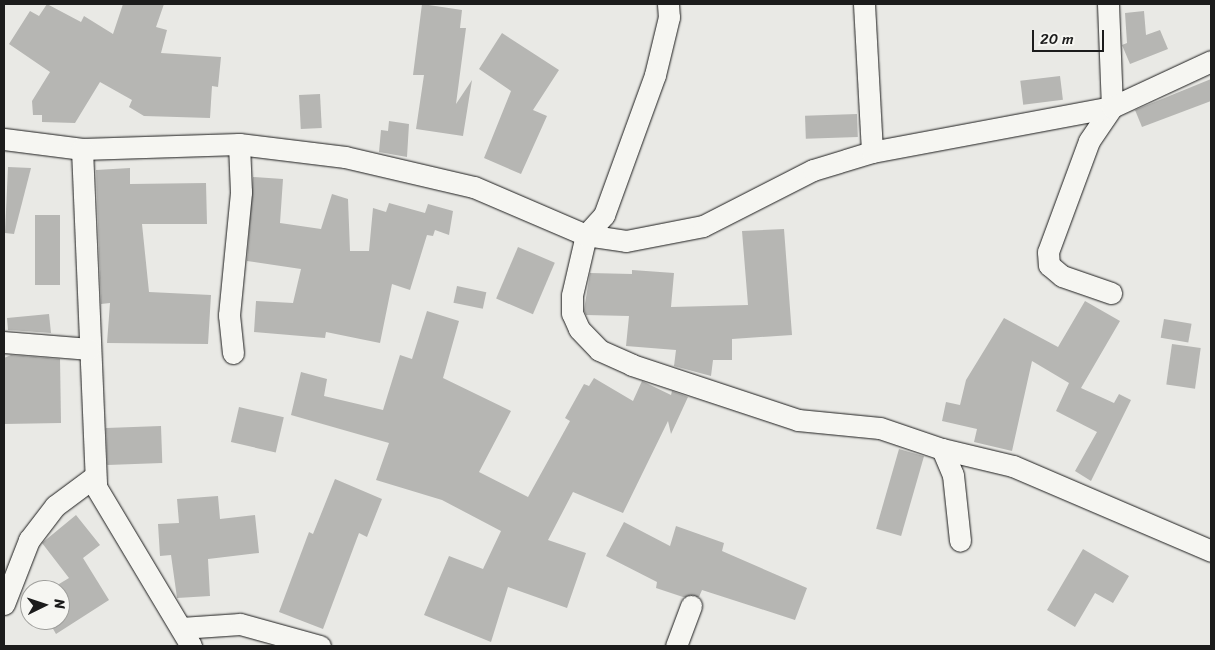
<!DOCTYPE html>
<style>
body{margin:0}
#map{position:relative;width:1215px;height:650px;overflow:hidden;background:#e9e9e5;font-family:Sriracha,sans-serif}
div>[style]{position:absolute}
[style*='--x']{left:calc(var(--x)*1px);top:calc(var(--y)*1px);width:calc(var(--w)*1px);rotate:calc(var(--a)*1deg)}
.building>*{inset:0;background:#b6b6b3;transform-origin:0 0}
.roads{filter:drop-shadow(0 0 1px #1c1c1c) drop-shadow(0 0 1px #1c1c1c)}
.minor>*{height:21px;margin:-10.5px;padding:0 10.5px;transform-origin:10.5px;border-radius:10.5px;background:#f6f6f2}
span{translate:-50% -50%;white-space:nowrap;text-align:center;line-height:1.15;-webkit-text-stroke:4px #f6f6f2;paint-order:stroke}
.frame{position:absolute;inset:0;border:5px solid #1c1c1c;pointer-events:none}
.north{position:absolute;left:20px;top:580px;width:50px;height:50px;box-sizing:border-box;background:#f6f6f2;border:1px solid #9f9f9c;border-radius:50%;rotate:86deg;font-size:14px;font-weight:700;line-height:20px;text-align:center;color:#1c1c1c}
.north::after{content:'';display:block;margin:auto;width:18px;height:22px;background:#1c1c1c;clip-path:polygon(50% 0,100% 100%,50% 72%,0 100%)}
.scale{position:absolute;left:1032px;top:30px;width:72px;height:22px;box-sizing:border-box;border:2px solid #1c1c1c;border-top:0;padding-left:6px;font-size:15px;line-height:18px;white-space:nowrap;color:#1c1c1c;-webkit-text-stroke:4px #f6f6f2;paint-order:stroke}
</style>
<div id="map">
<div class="building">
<i style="clip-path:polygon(47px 4px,81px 22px,84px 16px,113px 34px,123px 4px,164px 4px,156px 27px,167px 30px,161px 53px,221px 57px,218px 87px,212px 86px,210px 118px,144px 116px,129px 107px,132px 100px,100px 82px,75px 123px,42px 122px,42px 115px,33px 115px,32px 101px,50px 72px,9px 44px,30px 11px,39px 16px)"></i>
<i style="clip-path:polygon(422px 4px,462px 10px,460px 28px,466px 28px,456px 104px,472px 80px,463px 136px,416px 129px,424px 75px,413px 75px)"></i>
<i style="clip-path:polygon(1144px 11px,1146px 35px,1160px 30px,1168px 49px,1130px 64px,1122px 45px,1127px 43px,1125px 13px)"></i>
<i style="clip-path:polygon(502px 33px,559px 70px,533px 110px,547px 116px,521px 174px,484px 158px,511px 91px,479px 69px)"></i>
<i style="left:1060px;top:76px;width:24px;height:40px;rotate:83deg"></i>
<i style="clip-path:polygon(1211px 79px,1211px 101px,1142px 127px,1135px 110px)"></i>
<i style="left:320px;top:94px;width:34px;height:21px;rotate:87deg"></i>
<i style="left:857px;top:114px;width:23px;height:52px;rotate:88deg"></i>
<i style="clip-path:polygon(389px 121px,409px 124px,407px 157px,379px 152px,381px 130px,388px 131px)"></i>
<i style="clip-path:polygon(8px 167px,31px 168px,14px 234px,5px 233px)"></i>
<i style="clip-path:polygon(130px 168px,130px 184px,206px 183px,207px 224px,142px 224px,149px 292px,211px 295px,208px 344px,107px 343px,110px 303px,101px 304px,96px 170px)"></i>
<i style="clip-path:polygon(253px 177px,283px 179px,280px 223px,321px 229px,332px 194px,348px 199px,350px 251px,369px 251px,373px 208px,386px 212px,389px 203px,425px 213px,428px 204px,453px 211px,449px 235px,435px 230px,433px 236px,427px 235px,410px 290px,392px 284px,380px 343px,326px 332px,325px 338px,254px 332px,256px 301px,293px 303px,301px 269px,247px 261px)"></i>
<i style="left:35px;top:215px;width:25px;height:70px"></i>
<i style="clip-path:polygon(784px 229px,792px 335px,732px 339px,732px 360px,713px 360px,711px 376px,674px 366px,676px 350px,626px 346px,629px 316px,586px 315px,584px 310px,590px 273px,632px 274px,632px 270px,674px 273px,671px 307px,748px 305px,742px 231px)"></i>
<i style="left:518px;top:247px;width:40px;height:56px;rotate:23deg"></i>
<i style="left:457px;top:286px;width:30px;height:17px;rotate:12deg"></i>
<i style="clip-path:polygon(1085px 301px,1120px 321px,1081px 388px,1114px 403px,1119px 394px,1131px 400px,1091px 481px,1075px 471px,1097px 432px,1056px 411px,1069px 383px,1032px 361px,1012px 451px,974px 442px,977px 429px,942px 421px,946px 402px,960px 405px,966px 380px,1004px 318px,1058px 347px)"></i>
<i style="clip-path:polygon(427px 311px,459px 321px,443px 378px,511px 411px,479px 472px,528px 497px,570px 421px,565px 418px,584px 384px,589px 386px,594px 378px,633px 401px,642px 381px,671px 395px,672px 391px,688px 397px,671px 434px,668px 421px,623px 513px,573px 492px,548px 540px,586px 553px,567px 608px,508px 587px,491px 642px,424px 615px,449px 556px,483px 569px,501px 531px,442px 500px,376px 480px,389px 443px,291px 415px,301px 372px,327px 379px,324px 396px,383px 410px,400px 355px,412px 359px)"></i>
<i style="clip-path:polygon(49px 314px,51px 333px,8px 330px,7px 318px)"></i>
<i style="left:1164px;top:319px;width:28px;height:19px;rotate:10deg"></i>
<i style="left:1172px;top:344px;width:29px;height:41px;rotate:8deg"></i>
<i style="clip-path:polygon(11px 355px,60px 359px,61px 423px,4px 424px,4px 358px)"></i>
<i style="left:239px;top:407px;width:46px;height:36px;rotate:13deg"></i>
<i style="left:161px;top:426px;width:37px;height:55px;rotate:88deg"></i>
<i style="left:899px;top:449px;width:26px;height:83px;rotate:16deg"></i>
<i style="clip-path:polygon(335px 479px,382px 499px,367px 537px,359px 533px,323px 629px,279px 612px,309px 532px,313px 534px)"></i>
<i style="clip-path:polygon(218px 496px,220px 519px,255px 515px,259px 553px,208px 559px,210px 596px,177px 598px,171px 555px,160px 556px,158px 524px,179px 523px,177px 499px)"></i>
<i style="clip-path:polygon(76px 515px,100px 545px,83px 558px,109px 600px,56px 634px,48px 620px,60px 620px,60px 590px,49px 590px,69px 578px,42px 543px)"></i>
<i style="clip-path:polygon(624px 522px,670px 546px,676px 526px,724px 543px,722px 551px,807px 588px,795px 620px,702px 590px,699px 597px,683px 597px,656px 588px,657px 582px,606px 556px)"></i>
<i style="clip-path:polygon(1083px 549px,1129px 576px,1113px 603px,1095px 593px,1075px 627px,1047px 610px)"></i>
</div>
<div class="roads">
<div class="minor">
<i style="--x:668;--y:4;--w:13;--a:86"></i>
<i style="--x:669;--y:17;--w:60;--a:103.6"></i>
<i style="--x:655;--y:75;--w:149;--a:110"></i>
<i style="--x:604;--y:215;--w:27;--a:132"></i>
<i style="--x:586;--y:235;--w:62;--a:103.1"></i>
<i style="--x:572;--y:295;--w:18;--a:90"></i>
<i style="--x:572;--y:313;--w:17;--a:66"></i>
<i style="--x:579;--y:329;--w:29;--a:46"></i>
<i style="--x:599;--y:350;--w:36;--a:24"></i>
<i style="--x:632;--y:365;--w:175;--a:18.3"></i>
<i style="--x:798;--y:420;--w:82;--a:5.6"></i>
<i style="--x:880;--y:428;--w:65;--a:18.7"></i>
<i style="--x:942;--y:449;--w:28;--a:67"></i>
<i style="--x:953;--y:475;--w:66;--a:83.9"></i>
<i style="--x:864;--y:4;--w:148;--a:86.9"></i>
<i style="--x:1108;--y:4;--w:103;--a:87.8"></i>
<i style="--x:1112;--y:107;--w:41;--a:124.1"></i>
<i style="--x:1089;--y:141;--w:118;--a:110.3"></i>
<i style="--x:1048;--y:252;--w:13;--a:86"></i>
<i style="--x:1049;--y:265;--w:17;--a:40"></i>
<i style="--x:1062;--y:276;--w:52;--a:19.1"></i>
<i style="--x:4;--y:139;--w:79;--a:7.3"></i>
<i style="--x:82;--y:149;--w:157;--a:-1.8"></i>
<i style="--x:239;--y:144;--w:107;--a:7"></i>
<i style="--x:345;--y:157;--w:132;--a:13.1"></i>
<i style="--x:474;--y:187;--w:122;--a:23.2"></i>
<i style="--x:586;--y:235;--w:40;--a:8.5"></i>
<i style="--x:626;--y:241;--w:78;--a:-11"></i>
<i style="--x:703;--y:226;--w:123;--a:-27"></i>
<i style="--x:813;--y:170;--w:62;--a:-17"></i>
<i style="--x:872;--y:152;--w:244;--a:-10.6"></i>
<i style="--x:1112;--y:107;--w:109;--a:-24.9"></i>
<i style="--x:82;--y:149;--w:338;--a:87.6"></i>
<i style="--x:96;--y:487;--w:185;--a:59.1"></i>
<i style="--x:4;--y:342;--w:85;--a:4.7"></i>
<i style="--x:233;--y:353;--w:38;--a:-96"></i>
<i style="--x:229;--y:315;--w:124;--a:-84.4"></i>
<i style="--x:241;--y:192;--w:48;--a:-92.4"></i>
<i style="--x:942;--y:449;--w:73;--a:13.5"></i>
<i style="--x:1013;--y:466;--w:215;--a:23.2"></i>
<i style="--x:4;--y:604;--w:69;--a:-68.7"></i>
<i style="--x:29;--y:540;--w:43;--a:-52.6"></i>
<i style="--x:55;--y:506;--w:49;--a:-36.6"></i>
<i style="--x:181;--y:628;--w:59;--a:-3.9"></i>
<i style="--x:240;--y:624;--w:83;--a:15.4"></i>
<i style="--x:676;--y:646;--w:43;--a:-69.4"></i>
</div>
</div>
<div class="frame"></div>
<div class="north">N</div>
<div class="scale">20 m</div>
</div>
